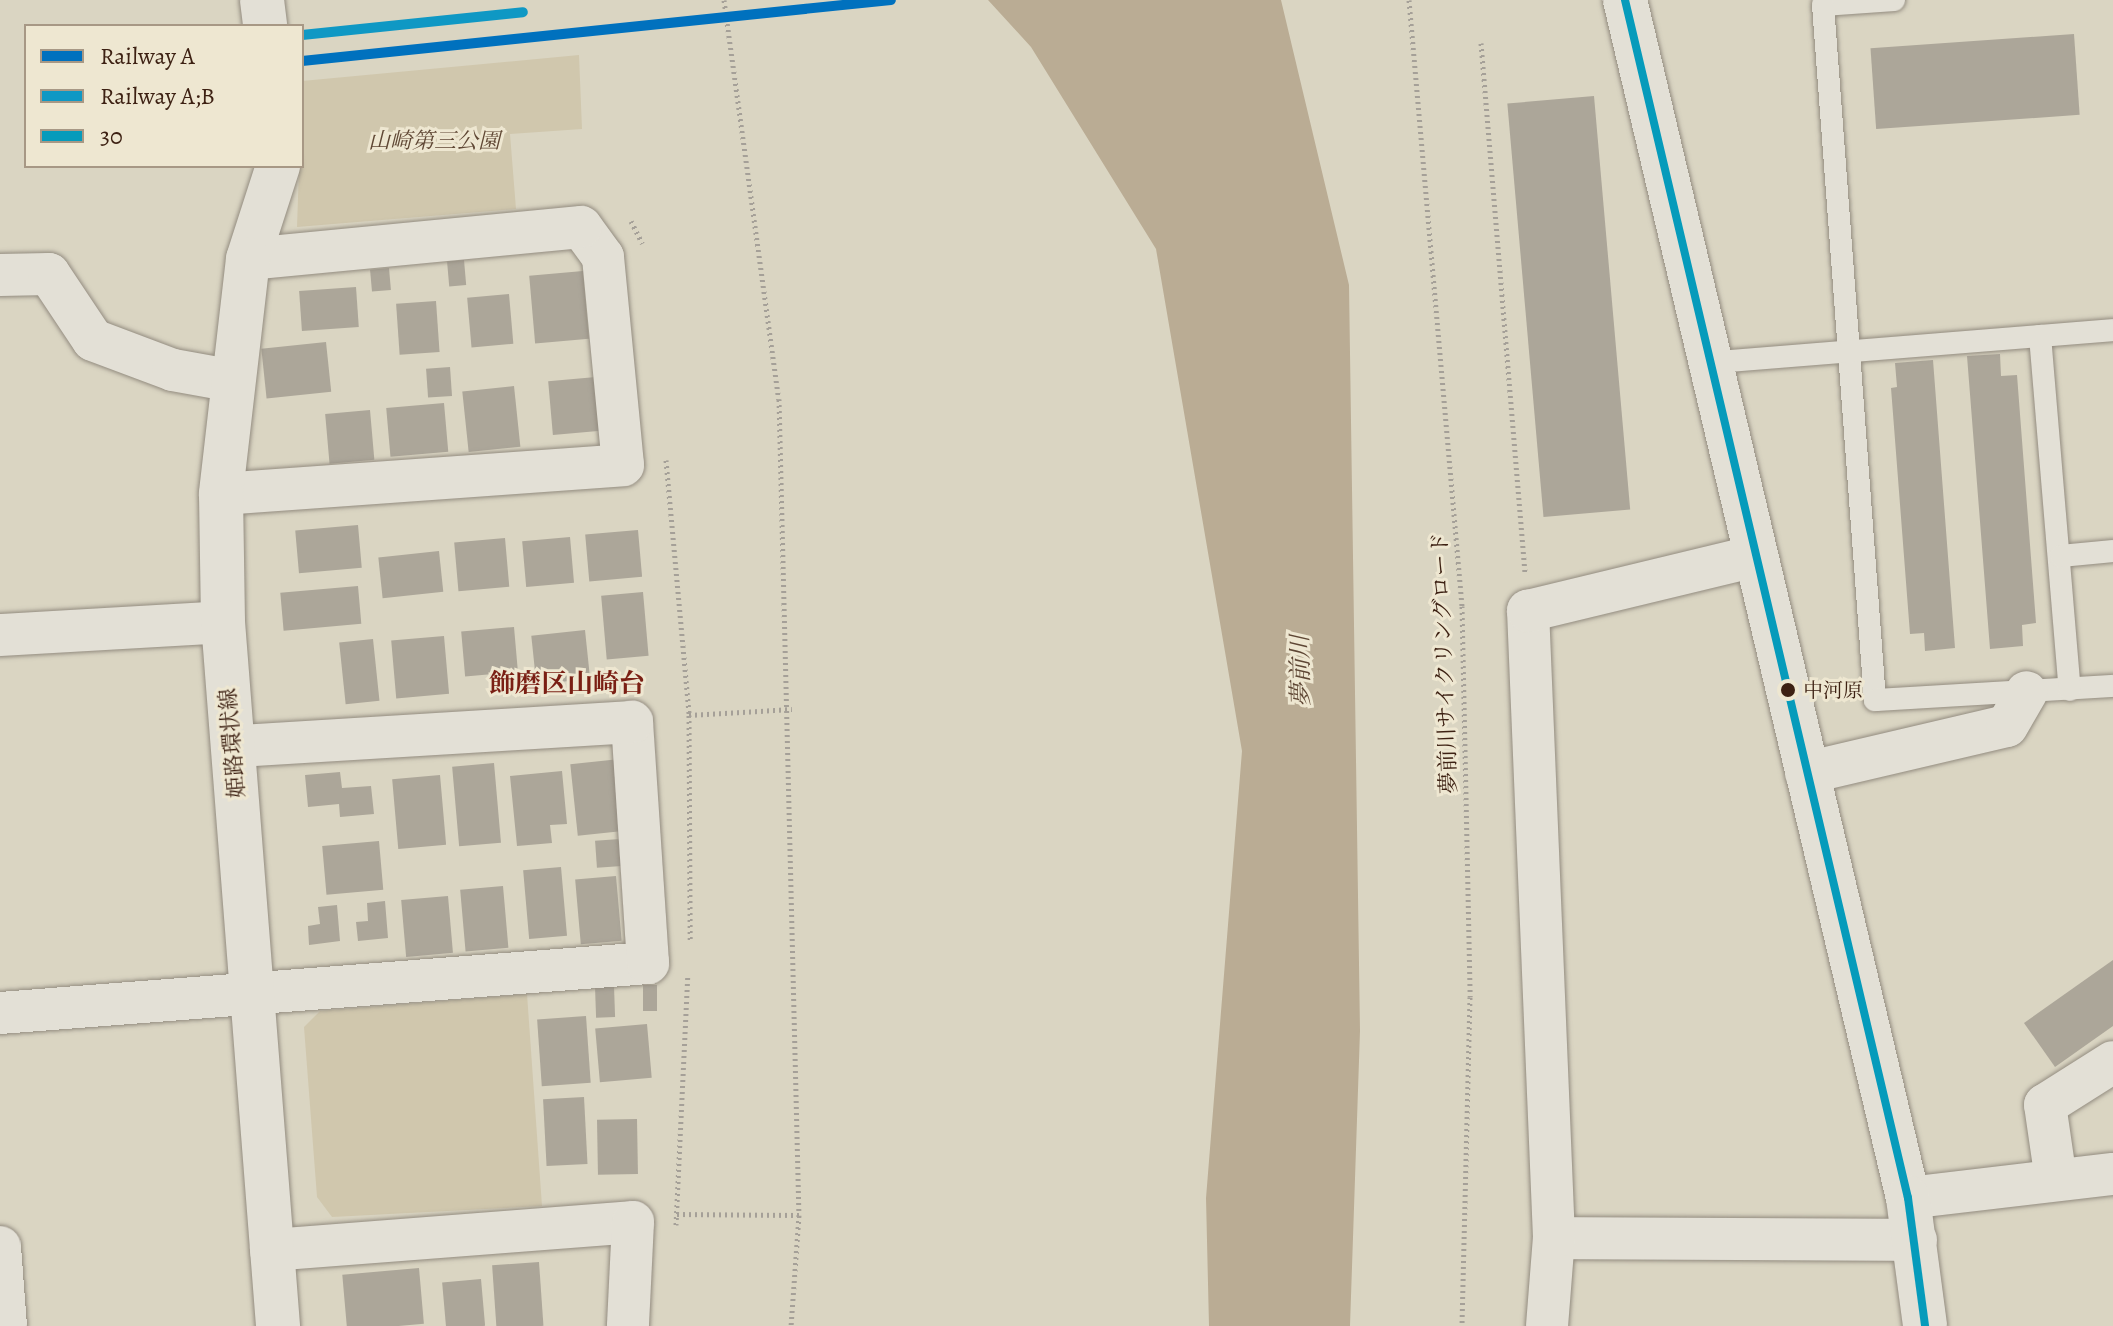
<!DOCTYPE html>
<meta charset="utf-8">
<style>
body{margin:0}
#map{position:relative;width:2113px;height:1326px;overflow:hidden;background:#dad5c2;font-family:Alegreya,"Noto Serif JP",serif}
div>[style]{position:absolute}
[style*='--x']{left:calc(var(--x)*1px);top:calc(var(--y)*1px);width:calc(var(--w)*1px);rotate:calc(var(--a)*1deg)}
.green>*{inset:0;background:#d0c7ad}
.water>*{inset:0;background:#baac94}
.building>*{inset:0;background:#aca699;transform-origin:0 0}
.path>*{height:5px;margin-top:-2.5px;transform-origin:0;background:repeating-linear-gradient(90deg,#a5a098 0 2px,transparent 0 6px)}
.roads{filter:drop-shadow(0 0 2px #938c80) drop-shadow(0 0 2px #938c80)}
.service>*{height:22px;margin:-11px;padding:0 11px;transform-origin:11px;border-radius:11px;background:#e3e0d6}
.minor>*{height:42px;margin:-21px;padding:0 21px;transform-origin:21px;border-radius:21px;background:#e3e0d6}
.secondary>*{height:44px;margin:-22px;padding:0 22px;transform-origin:22px;border-radius:22px;background:#e3e0d6}
.bus-1>*{height:8px;margin:-4px;padding:0 4px;transform-origin:4px;border-radius:4px;background:#069bbb}
.rail-1>*{height:10px;margin:-5px;padding:0 5px;transform-origin:5px;border-radius:5px;background:#0071be}
.rail-2>*{height:10px;margin:-5px;padding:0 5px;transform-origin:5px;border-radius:5px;background:#0f98c4}
.dots>*{width:22px;height:22px;translate:-50% -50%;box-sizing:border-box;border:4px solid #eee7d1;border-radius:50%}
span{translate:-50% -50%;white-space:nowrap;text-align:center;line-height:1.15;-webkit-text-stroke:6px #eee7d1;paint-order:stroke}
.bus-label{font-size:20px;color:#3d2113}
.left{translate:0 -50%;text-align:left}
.park-label{font-size:22px;color:#604835;font-style:italic}
.street-label{font-size:22px;color:#3d2113}
.water-label{font-size:24px;color:#5e4634;font-style:italic}
.quarter-label{font-size:26px;color:#7a1f14;font-weight:700}
.legend{position:absolute;left:24px;top:24px;width:280px;height:144px;box-sizing:border-box;background:#eee7d1;border:2px solid #a79885;margin:0;padding:10px 14px;list-style:none;font-size:24px;color:#3d2113}
.legend li{display:flex;align-items:center;gap:16px;height:40px}
.legend b{width:40px;border:2px solid #a79885}
</style>
<div id="map">
<div class="green">
<i style="clip-path:polygon(579px 55px,582px 129px,510px 134px,516px 209px,297px 227px,302px 81px)"></i>
<i style="clip-path:polygon(527px 994px,542px 1206px,332px 1217px,317px 1197px,304px 1027px,320px 1011px)"></i>
</div>
<div class="water">
<i style="clip-path:polygon(988px 0,1281px 0,1349px 285px,1360px 1031px,1350px 1326px,1209px 1326px,1206px 1198px,1242px 751px,1156px 249px,1031px 47px)"></i>
</div>
<div class="building">
<i style="left:2074px;top:34px;width:81px;height:204px;rotate:86deg"></i>
<i style="left:1594px;top:96px;width:415px;height:87px;rotate:85deg"></i>
<i style="left:464px;top:260px;width:25px;height:17px;rotate:85deg"></i>
<i style="left:389px;top:268px;width:22px;height:19px;rotate:85deg"></i>
<i style="left:583px;top:271px;width:68px;height:54px;rotate:85deg"></i>
<i style="left:356px;top:287px;width:40px;height:57px;rotate:86deg"></i>
<i style="left:509px;top:294px;width:50px;height:42px;rotate:85deg"></i>
<i style="left:436px;top:301px;width:51px;height:40px;rotate:86deg"></i>
<i style="left:326px;top:342px;width:50px;height:65px;rotate:84deg"></i>
<i style="clip-path:polygon(2000px 354px,2001px 376px,2017px 375px,2036px 623px,2022px 625px,2023px 646px,1990px 649px,1967px 356px)"></i>
<i style="clip-path:polygon(1933px 360px,1955px 648px,1925px 651px,1924px 633px,1910px 634px,1891px 388px,1897px 387px,1895px 363px)"></i>
<i style="left:450px;top:367px;width:29px;height:24px;rotate:86deg"></i>
<i style="left:596px;top:377px;width:54px;height:48px;rotate:85deg"></i>
<i style="left:514px;top:386px;width:61px;height:52px;rotate:84deg"></i>
<i style="left:444px;top:403px;width:49px;height:58px;rotate:85deg"></i>
<i style="left:370px;top:410px;width:50px;height:45px;rotate:85deg"></i>
<i style="left:358px;top:525px;width:43px;height:63px;rotate:85deg"></i>
<i style="left:638px;top:530px;width:47px;height:53px;rotate:85deg"></i>
<i style="left:570px;top:537px;width:46px;height:48px;rotate:85deg"></i>
<i style="left:505px;top:538px;width:49px;height:51px;rotate:85deg"></i>
<i style="left:439px;top:551px;width:41px;height:61px;rotate:84deg"></i>
<i style="left:358px;top:586px;width:38px;height:78px;rotate:85deg"></i>
<i style="left:643px;top:592px;width:64px;height:42px;rotate:85deg"></i>
<i style="left:514px;top:627px;width:45px;height:53px;rotate:85deg"></i>
<i style="left:585px;top:630px;width:49px;height:54px;rotate:84deg"></i>
<i style="left:444px;top:636px;width:58px;height:53px;rotate:85deg"></i>
<i style="left:373px;top:639px;width:62px;height:34px;rotate:84deg"></i>
<i style="left:620px;top:759px;width:72px;height:50px;rotate:84deg"></i>
<i style="left:494px;top:763px;width:80px;height:42px;rotate:85deg"></i>
<i style="clip-path:polygon(562px 771px,567px 824px,550px 825px,552px 843px,517px 846px,510px 776px)"></i>
<i style="clip-path:polygon(340px 772px,342px 788px,371px 786px,374px 814px,340px 817px,339px 804px,308px 807px,305px 775px)"></i>
<i style="left:440px;top:775px;width:70px;height:48px;rotate:85deg"></i>
<i style="left:620px;top:839px;width:27px;height:25px;rotate:86deg"></i>
<i style="left:379px;top:841px;width:49px;height:57px;rotate:85deg"></i>
<i style="left:561px;top:867px;width:69px;height:38px;rotate:85deg"></i>
<i style="left:616px;top:876px;width:65px;height:41px;rotate:85deg"></i>
<i style="left:503px;top:886px;width:62px;height:43px;rotate:85deg"></i>
<i style="left:448px;top:896px;width:57px;height:47px;rotate:85deg"></i>
<i style="clip-path:polygon(385px 901px,388px 938px,358px 941px,356px 922px,368px 921px,367px 903px)"></i>
<i style="clip-path:polygon(337px 905px,340px 941px,309px 945px,308px 926px,320px 924px,318px 907px)"></i>
<i style="clip-path:polygon(2113px 960px,2113px 1026px,2055px 1067px,2024px 1023px)"></i>
<i style="left:643px;top:985px;width:14px;height:26px"></i>
<i style="left:614px;top:986px;width:31px;height:19px;rotate:88deg"></i>
<i style="left:586px;top:1016px;width:67px;height:49px;rotate:86deg"></i>
<i style="left:647px;top:1024px;width:54px;height:52px;rotate:85deg"></i>
<i style="left:584px;top:1097px;width:67px;height:41px;rotate:87deg"></i>
<i style="left:637px;top:1119px;width:55px;height:40px;rotate:89deg"></i>
<i style="left:539px;top:1262px;width:64px;height:47px;rotate:86deg"></i>
<i style="left:419px;top:1268px;width:56px;height:77px;rotate:85deg"></i>
<i style="left:481px;top:1279px;width:47px;height:39px;rotate:85deg"></i>
</div>
<div class="path">
<i style="--x:724;--y:0;--w:403;--a:82.2"></i>
<i style="--x:779;--y:399;--w:816;--a:88.6"></i>
<i style="--x:799;--y:1215;--w:111;--a:94.1"></i>
<i style="--x:1409;--y:0;--w:608;--a:85"></i>
<i style="--x:1462;--y:606;--w:391;--a:88.8"></i>
<i style="--x:1470;--y:997;--w:329;--a:91.4"></i>
<i style="--x:1481;--y:43;--w:531;--a:85.25"></i>
<i style="--x:631;--y:221;--w:25;--a:63"></i>
<i style="--x:666;--y:460;--w:256;--a:84.8"></i>
<i style="--x:689;--y:715;--w:226;--a:89.7"></i>
<i style="--x:689;--y:715;--w:103;--a:-3.3"></i>
<i style="--x:677;--y:1214;--w:122;--a:0.5"></i>
<i style="--x:676;--y:1225;--w:250;--a:-87.3"></i>
</div>
<div class="roads">
<div class="service">
<i style="--x:1894;--y:0;--w:71;--a:176"></i>
<i style="--x:1823;--y:5;--w:697;--a:85.72"></i>
<i style="--x:1875;--y:700;--w:238;--a:-3.4"></i>
<i style="--x:2040;--y:336;--w:355;--a:85.2"></i>
<i style="--x:1705;--y:363;--w:409;--a:-4.6"></i>
<i style="--x:2061;--y:556;--w:52;--a:-5.5"></i>
</div>
<div class="minor">
<i style="--x:0;--y:275;--w:49;--a:-1.2"></i>
<i style="--x:49;--y:274;--w:79;--a:56.3"></i>
<i style="--x:93;--y:340;--w:85;--a:20.6"></i>
<i style="--x:173;--y:370;--w:62;--a:10.2"></i>
<i style="--x:221;--y:494;--w:403;--a:-4.1"></i>
<i style="--x:623;--y:465;--w:209;--a:-95.5"></i>
<i style="--x:603;--y:257;--w:37;--a:-126"></i>
<i style="--x:581;--y:227;--w:335;--a:174.5"></i>
<i style="--x:0;--y:635;--w:223;--a:-3.3"></i>
<i style="--x:1806;--y:773;--w:206;--a:-13.2"></i>
<i style="--x:2007;--y:726;--w:39;--a:-60"></i>
<i style="--x:0;--y:1013;--w:650;--a:-4.41"></i>
<i style="--x:648;--y:963;--w:242;--a:-93.8"></i>
<i style="--x:632;--y:722;--w:399;--a:176.5"></i>
<i style="--x:2056;--y:1180;--w:76;--a:-98.3"></i>
<i style="--x:2045;--y:1105;--w:80;--a:-32.3"></i>
<i style="--x:1908;--y:1198;--w:206;--a:-6.7"></i>
<i style="--x:1554;--y:1238;--w:362;--a:0.3"></i>
<i style="--x:0;--y:1247;--w:79;--a:85.7"></i>
<i style="--x:271;--y:1250;--w:363;--a:-4.4"></i>
<i style="--x:633;--y:1222;--w:104;--a:92.8"></i>
<i style="--x:1547;--y:1326;--w:88;--a:-85.5"></i>
<i style="--x:1554;--y:1238;--w:628;--a:-92.37"></i>
<i style="--x:1528;--y:611;--w:234;--a:-13.6"></i>
</div>
<div class="secondary">
<i style="--x:262;--y:0;--w:26;--a:83"></i>
<i style="--x:1625;--y:0;--w:1231;--a:76.71"></i>
<i style="--x:1908;--y:1198;--w:129;--a:82.4"></i>
<i style="--x:278;--y:166;--w:98;--a:107.9"></i>
<i style="--x:248;--y:259;--w:237;--a:96.6"></i>
<i style="--x:221;--y:494;--w:128;--a:89.1"></i>
<i style="--x:223;--y:622;--w:706;--a:85.53"></i>
</div>
</div>
<div class="bus-1">
<i style="--x:1625;--y:0;--w:1231;--a:76.71"></i>
<i style="--x:1908;--y:1198;--w:129;--a:82.4"></i>
</div>
<div class="rail-1">
<i style="--x:302;--y:61;--w:592;--a:-5.91"></i>
</div>
<div class="rail-2">
<i style="--x:302;--y:35;--w:222;--a:-5.9"></i>
</div>
<div class="dots">
<i style="left:1788px;top:690px;background:#3d2113"></i>
</div>
<div class="bus-label">
<span class="left" style="left:1803px;top:690px">中河原</span>
</div>
<div class="park-label">
<span style="left:434px;top:142px">山崎第三公園</span>
</div>
<div class="street-label">
<span style="left:1445px;top:663px;rotate:-92deg">夢前川サイクリングロード</span>
<span style="left:233px;top:743px;rotate:-95deg">姫路環状線</span>
</div>
<div class="water-label">
<span style="left:1301px;top:671px;rotate:-91deg">夢前川</span>
</div>
<div class="quarter-label">
<span style="left:567px;top:684px">飾磨区山崎台</span>
</div>
<ul class="legend">
<li><b style="height:10px;background:#0071be"></b>Railway A</li>
<li><b style="height:10px;background:#0f98c4"></b>Railway A;B</li>
<li><b style="height:10px;background:#069bbb"></b>30</li>
</ul>
</div>
